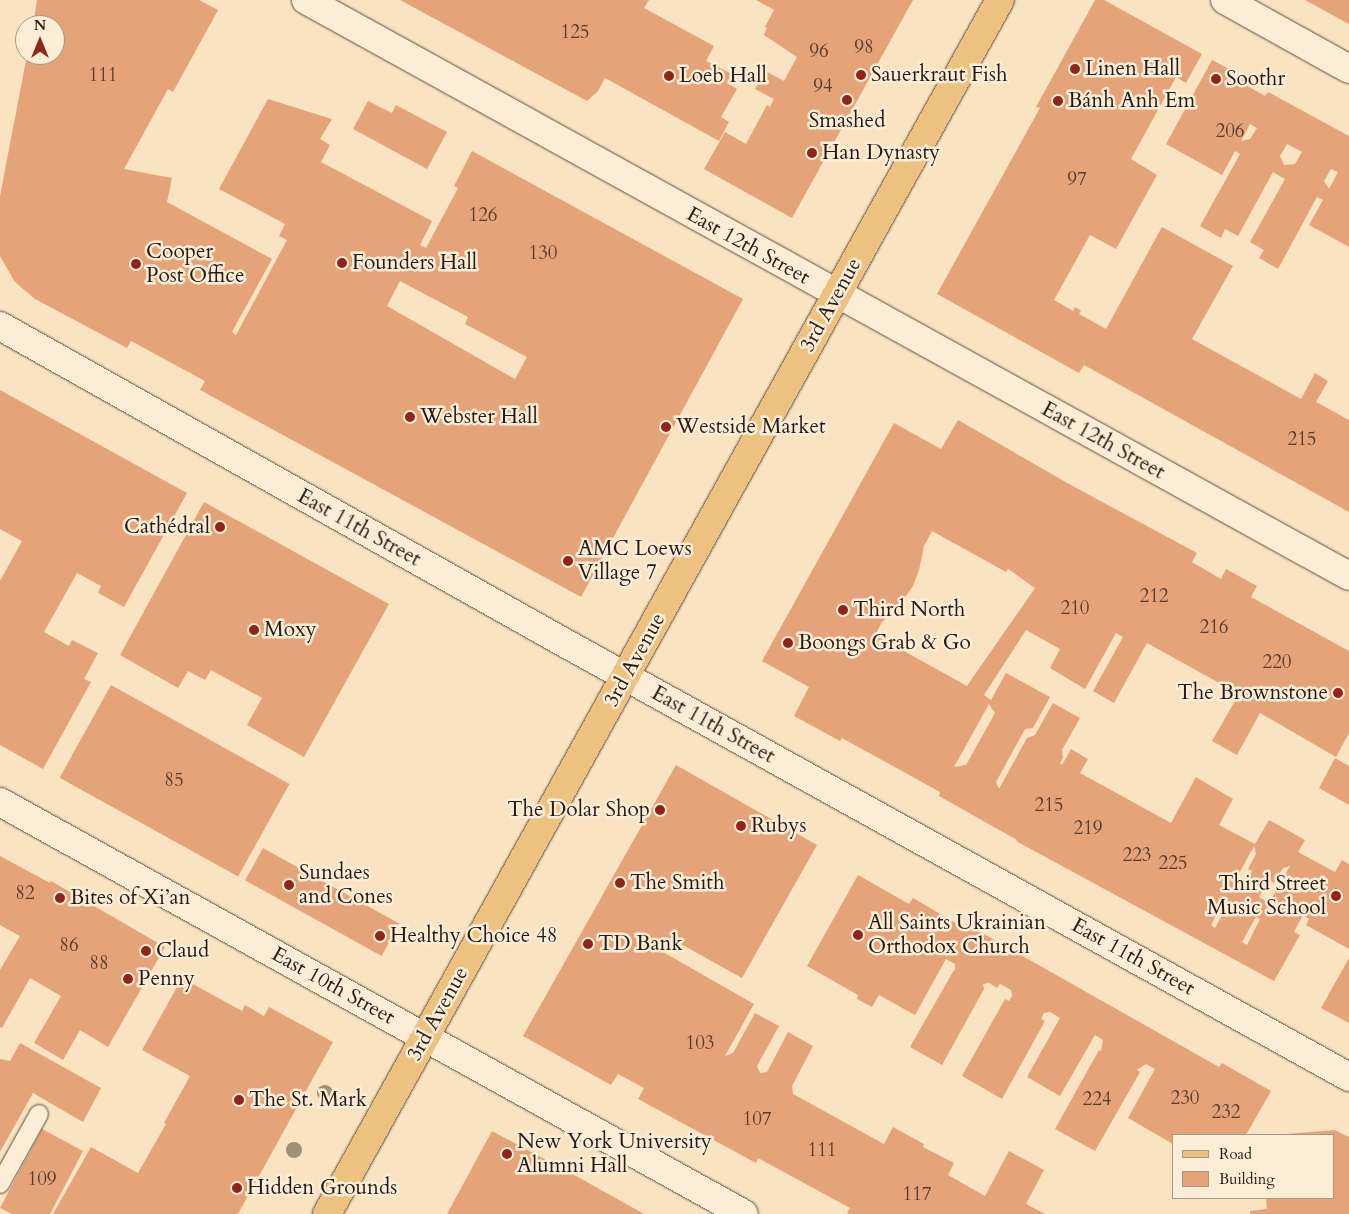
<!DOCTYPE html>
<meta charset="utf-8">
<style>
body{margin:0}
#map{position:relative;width:1349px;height:1214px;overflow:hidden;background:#fae3c0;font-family:Cardo,serif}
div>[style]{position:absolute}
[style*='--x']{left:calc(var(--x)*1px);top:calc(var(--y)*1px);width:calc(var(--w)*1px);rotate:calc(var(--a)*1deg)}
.building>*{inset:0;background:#e5a37a;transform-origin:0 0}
.roads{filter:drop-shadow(0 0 1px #5b4c3f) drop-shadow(0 0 1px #5b4c3f)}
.lane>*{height:18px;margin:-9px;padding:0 9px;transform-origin:9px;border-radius:9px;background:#fcedd6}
.street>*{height:28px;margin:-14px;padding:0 14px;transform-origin:14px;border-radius:14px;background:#fcedd6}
.primary>*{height:28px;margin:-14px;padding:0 14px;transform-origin:14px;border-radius:14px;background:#edc280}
.trees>*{width:16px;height:16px;margin:-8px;border-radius:50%;background:#9f9076}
.dots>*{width:14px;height:14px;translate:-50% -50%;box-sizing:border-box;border:2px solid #fcedd6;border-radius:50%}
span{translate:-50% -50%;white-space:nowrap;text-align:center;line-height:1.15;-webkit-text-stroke:5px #fcedd6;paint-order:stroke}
.number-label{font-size:19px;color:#563c2e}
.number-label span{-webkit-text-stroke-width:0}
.poi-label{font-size:21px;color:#261a14}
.left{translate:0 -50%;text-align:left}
.right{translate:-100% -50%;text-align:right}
.street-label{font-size:21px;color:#261a14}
.legend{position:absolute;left:1172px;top:1134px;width:162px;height:65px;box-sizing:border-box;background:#fcedd6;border:1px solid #a69988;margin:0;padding:6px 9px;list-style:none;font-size:15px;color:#261a14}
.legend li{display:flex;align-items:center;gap:10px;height:25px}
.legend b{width:25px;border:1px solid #a69988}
.north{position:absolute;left:15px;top:15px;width:50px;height:50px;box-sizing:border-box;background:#fcedd6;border:1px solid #a69988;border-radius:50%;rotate:0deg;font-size:14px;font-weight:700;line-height:20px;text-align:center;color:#261a14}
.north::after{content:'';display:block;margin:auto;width:18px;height:22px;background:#8f2418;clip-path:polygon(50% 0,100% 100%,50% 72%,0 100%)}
</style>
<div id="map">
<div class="building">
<i style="clip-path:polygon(evenodd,37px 0,199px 0,218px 10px,173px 92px,168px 89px,124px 169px,172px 178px,167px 202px,272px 259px,232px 332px,236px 335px,287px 240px,279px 236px,285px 224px,219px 189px,268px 99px,332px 119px,320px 139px,330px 145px,321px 162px,432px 221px,420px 245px,426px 248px,458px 188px,454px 186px,472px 151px,743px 299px,581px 597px,200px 390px,205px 381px,131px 341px,127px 348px,35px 299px,15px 282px,0 256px,0 196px,27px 55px,55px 55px,55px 25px,33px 25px,37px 0,400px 281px,468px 317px,465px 324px,527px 357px,515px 379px,387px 306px,400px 281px)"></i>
<i style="clip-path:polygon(400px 0,649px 0,644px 8px,714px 46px,706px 61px,732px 74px,727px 83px,737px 89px,721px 117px,729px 122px,719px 141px,605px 78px,598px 91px,587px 101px)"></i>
<i style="clip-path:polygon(756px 0,913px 0,792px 218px,704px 169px,725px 132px,746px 144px,767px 105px,770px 107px,774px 99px,755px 89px,765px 71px,784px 81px,797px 57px,764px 35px,767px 28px,765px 27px,774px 10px)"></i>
<i style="clip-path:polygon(1095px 0,1104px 0,1202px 54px,1186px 83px,1176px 77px,1131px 159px,1157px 175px,1116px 249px,1090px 235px,1054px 300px,1073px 311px,1075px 307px,1081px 311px,1079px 314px,1106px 329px,1162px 227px,1233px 266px,1192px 339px,1301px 399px,1315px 373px,1328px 381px,1316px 402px,1349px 420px,1349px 512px,1084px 365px,1079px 373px,937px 294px,1040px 108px,1036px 107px)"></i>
<i style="clip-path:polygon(1305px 0,1349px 0,1349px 24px)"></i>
<i style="clip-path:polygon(evenodd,1212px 60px,1244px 77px,1242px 83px,1265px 96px,1268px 92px,1349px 136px,1349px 247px,1309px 225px,1323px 200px,1317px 197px,1278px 269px,1259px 258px,1264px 250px,1250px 242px,1285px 179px,1273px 172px,1238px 236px,1225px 229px,1221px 238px,1200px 226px,1240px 154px,1235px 151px,1222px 175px,1166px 144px,1212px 60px,1250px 124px,1257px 128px,1250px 139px,1241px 141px,1250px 124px,1212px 60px,1287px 144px,1302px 152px,1295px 164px,1284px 165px,1280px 156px,1287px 144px,1212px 60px,1331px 169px,1338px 172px,1329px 189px,1324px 181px,1331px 169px)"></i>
<i style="clip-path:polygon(368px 101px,392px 113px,396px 105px,447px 132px,427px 169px,353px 129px)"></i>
<i style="clip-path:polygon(0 390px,187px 493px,124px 607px,98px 593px,101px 586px,77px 573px,44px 632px,69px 646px,72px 640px,98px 653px,84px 679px,91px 682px,43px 769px,0 745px,0 581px,22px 541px,0 529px)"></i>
<i style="clip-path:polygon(evenodd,958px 420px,1069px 484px,1197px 553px,1192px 562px,1221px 579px,1226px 569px,1257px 586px,1251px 597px,1349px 651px,1349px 733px,1336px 757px,1260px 713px,1237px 755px,1212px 741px,1239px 694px,1147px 643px,1114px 703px,1093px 691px,1123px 637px,1116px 633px,1085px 689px,1050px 668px,1060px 649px,1026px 630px,984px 695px,991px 700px,1006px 673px,1050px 697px,1033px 728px,1025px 729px,996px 782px,999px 789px,1027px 738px,1035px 735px,1053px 703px,1080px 718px,1062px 750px,1063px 758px,1060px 763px,1062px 765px,1071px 749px,1088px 759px,1080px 773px,1171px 823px,1196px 777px,1233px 799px,1219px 825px,1255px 844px,1269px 820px,1305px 840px,1298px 852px,1335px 872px,1342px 860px,1349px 864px,1349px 949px,1306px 925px,1309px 919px,1303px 915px,1294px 932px,1300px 935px,1274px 981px,1016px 841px,1017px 840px,939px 796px,940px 792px,842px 738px,840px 741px,794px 716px,809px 687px,762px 661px,894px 423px,941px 449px,958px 420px,932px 531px,1006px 572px,1008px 569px,1035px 588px,967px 686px,875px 635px,882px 622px,899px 606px,913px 586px,919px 570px,924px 546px,932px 531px,958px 420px,989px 704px,995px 713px,966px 765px,954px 767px,989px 704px,958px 420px,1254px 846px,1256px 854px,1248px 869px,1252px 871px,1243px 888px,1234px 883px,1254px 846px,958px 420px,1290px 866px,1269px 903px,1259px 897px,1269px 880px,1274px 883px,1283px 868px,1290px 866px,958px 420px,1225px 899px,1229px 902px,1215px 928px,1211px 925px,1225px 899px,958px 420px,1256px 917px,1260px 919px,1247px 945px,1242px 942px,1256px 917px)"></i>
<i style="clip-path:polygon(204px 502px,389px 604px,304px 757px,247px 725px,262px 698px,211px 670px,205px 680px,188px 671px,178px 688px,120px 655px)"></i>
<i style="left:111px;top:685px;width:204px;height:106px;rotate:29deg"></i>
<i style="clip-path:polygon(1335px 758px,1349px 766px,1349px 805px,1319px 788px)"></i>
<i style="clip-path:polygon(676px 765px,817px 845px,742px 978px,670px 938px,663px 952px,754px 1004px,725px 1056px,733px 1053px,755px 1013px,779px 1026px,757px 1066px,760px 1073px,767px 1072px,788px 1032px,813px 1046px,792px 1086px,793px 1094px,884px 1144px,893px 1127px,924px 1144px,923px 1147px,954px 1163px,948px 1175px,985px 1196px,1009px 1151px,1044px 1170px,1026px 1204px,1045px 1214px,849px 1214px,847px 1213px,850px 1208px,758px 1158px,756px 1163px,638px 1099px,644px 1088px,618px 1074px,611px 1085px,523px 1036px)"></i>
<i style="left:263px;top:848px;width:156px;height:37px;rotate:29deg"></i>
<i style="clip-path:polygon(0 856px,50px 883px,51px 881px,165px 947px,108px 1047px,80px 1030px,63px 1060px,34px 1043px,61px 996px,30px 978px,2px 1028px,0 1027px,0 970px,20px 936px,0 925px)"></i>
<i style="clip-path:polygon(858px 875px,909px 904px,913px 898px,964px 928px,966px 924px,1219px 1067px,1222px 1063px,1271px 1091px,1246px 1135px,1173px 1135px,1173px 1144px,1128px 1118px,1155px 1069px,1146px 1064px,1137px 1070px,1140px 1072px,1095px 1151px,1055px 1129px,1099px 1050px,1101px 1051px,1103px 1040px,1095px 1035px,1060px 1096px,1027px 1077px,1060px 1018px,1050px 1012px,1044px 1013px,1041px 1019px,1045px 1021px,1002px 1099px,962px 1076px,1005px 999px,1009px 1001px,1012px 996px,1011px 990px,1000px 984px,997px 988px,989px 983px,983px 984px,984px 989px,942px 1065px,910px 1047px,954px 970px,955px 971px,955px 964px,946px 959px,915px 1015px,879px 995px,872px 1007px,857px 999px,858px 995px,807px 966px)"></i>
<i style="clip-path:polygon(1349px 958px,1349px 1023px,1321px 1008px)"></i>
<i style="clip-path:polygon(182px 978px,242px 1011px,245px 1005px,264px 1016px,269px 1007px,333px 1042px,238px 1214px,53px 1214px,91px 1147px,138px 1173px,166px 1124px,164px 1123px,190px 1076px,142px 1050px)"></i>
<i style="clip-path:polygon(20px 1043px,101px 1088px,83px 1122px,33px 1093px,0 1152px,0 1059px,10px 1061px)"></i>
<i style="clip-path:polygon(42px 1129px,83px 1151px,50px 1214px,12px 1214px,0 1208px)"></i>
<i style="clip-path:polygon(1335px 1130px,1349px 1137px,1349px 1214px,1250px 1214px,1250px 1211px,1267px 1209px,1266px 1198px,1333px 1198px,1333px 1135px,1286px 1134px)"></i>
<i style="clip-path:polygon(492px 1131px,578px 1177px,644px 1214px,447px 1214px)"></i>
</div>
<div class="roads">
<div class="lane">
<i style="--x:0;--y:1184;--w:80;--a:-60.9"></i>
</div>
<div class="street">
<i style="--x:306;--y:0;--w:1191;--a:28.91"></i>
<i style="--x:1225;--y:0;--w:142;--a:29.1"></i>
<i style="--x:0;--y:326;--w:648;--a:29.3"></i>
<i style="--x:565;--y:643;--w:896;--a:28.97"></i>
<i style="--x:0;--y:802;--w:850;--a:28.98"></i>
</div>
<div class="primary">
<i style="--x:327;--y:1214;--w:1388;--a:-61"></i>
</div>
</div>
<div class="trees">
<i style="left:325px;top:1093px"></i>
<i style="left:294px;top:1150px"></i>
</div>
<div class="dots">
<i style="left:1075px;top:69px;background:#8f2418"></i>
<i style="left:861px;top:75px;background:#8f2418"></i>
<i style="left:669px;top:76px;background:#8f2418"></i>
<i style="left:1216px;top:79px;background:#8f2418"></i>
<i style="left:847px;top:100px;background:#8f2418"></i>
<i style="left:1058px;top:101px;background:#8f2418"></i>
<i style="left:812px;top:153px;background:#8f2418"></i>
<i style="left:342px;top:263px;background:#8f2418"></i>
<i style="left:136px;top:264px;background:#8f2418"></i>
<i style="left:410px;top:417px;background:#8f2418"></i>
<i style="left:666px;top:427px;background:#8f2418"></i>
<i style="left:220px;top:527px;background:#8f2418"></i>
<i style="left:568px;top:561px;background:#8f2418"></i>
<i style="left:843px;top:610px;background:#8f2418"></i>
<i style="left:254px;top:630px;background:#8f2418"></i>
<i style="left:788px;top:643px;background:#8f2418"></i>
<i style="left:1338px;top:693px;background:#8f2418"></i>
<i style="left:660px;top:810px;background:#8f2418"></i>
<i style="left:741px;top:826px;background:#8f2418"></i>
<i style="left:620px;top:883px;background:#8f2418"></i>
<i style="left:289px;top:885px;background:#8f2418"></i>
<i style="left:1336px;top:896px;background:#8f2418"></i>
<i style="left:60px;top:898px;background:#8f2418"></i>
<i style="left:858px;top:935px;background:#8f2418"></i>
<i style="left:380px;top:936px;background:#8f2418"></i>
<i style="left:588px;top:944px;background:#8f2418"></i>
<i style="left:146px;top:951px;background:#8f2418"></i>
<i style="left:128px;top:979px;background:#8f2418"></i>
<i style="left:239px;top:1100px;background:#8f2418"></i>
<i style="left:507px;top:1154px;background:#8f2418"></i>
<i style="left:237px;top:1188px;background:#8f2418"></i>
</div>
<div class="number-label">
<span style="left:575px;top:33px">125</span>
<span style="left:864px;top:48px">98</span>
<span style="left:819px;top:52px">96</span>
<span style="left:103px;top:76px">111</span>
<span style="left:823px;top:87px">94</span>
<span style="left:1230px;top:132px">206</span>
<span style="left:1077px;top:180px">97</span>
<span style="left:483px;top:216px">126</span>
<span style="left:543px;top:254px">130</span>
<span style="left:1302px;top:440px">215</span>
<span style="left:1154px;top:597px">212</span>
<span style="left:1075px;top:609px">210</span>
<span style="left:1214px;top:628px">216</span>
<span style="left:1277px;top:663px">220</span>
<span style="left:174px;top:781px">85</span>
<span style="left:1049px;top:806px">215</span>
<span style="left:1088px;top:829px">219</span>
<span style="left:1137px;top:856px">223</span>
<span style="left:1173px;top:864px">225</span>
<span style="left:25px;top:894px">82</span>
<span style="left:69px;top:946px">86</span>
<span style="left:99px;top:964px">88</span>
<span style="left:700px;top:1044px">103</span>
<span style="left:1185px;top:1099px">230</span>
<span style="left:1097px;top:1100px">224</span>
<span style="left:1226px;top:1113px">232</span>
<span style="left:757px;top:1120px">107</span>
<span style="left:822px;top:1151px">111</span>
<span style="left:42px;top:1180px">109</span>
<span style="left:917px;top:1195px">117</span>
</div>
<div class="poi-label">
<span class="left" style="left:1085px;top:69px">Linen Hall</span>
<span class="left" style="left:871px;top:75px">Sauerkraut Fish</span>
<span class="left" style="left:679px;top:76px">Loeb Hall</span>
<span class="left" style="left:1226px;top:79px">Soothr</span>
<span class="left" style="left:1068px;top:101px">Bánh Anh Em</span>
<span style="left:847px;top:121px">Smashed</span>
<span class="left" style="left:822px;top:153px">Han Dynasty</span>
<span class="left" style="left:146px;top:264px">Cooper<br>Post Office</span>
<span class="left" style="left:352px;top:263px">Founders Hall</span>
<span class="left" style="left:420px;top:417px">Webster Hall</span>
<span class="left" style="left:676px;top:427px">Westside Market</span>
<span class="right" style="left:210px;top:527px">Cathédral</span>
<span class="left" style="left:578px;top:561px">AMC Loews<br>Village 7</span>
<span class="left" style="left:853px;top:610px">Third North</span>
<span class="left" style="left:264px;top:630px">Moxy</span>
<span class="left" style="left:798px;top:643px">Boongs Grab &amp; Go</span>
<span class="right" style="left:1328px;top:693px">The Brownstone</span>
<span class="right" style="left:650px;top:810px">The Dolar Shop</span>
<span class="left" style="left:751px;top:826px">Rubys</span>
<span class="left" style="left:299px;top:885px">Sundaes<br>and Cones</span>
<span class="left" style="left:630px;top:883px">The Smith</span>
<span class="right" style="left:1326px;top:896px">Third Street<br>Music School</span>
<span class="left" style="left:70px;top:898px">Bites of Xi’an</span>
<span class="left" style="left:868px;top:935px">All Saints Ukrainian<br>Orthodox Church</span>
<span class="left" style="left:390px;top:936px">Healthy Choice 48</span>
<span class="left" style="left:598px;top:944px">TD Bank</span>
<span class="left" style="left:156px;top:951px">Claud</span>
<span class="left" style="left:138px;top:979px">Penny</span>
<span class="left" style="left:249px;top:1100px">The St. Mark</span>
<span class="left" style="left:517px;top:1154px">New York University<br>Alumni Hall</span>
<span class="left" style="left:247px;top:1188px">Hidden Grounds</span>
</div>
<div class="street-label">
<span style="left:748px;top:246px;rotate:29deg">East 12th Street</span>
<span style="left:831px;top:305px;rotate:-61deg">3rd Avenue</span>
<span style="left:1103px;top:441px;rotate:29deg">East 12th Street</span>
<span style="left:359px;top:528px;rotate:29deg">East 11th Street</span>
<span style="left:635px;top:660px;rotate:-61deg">3rd Avenue</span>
<span style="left:713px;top:725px;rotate:29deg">East 11th Street</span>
<span style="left:1133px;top:957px;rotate:29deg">East 11th Street</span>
<span style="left:333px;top:986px;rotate:29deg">East 10th Street</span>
<span style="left:438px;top:1014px;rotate:-61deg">3rd Avenue</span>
</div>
<ul class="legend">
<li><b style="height:6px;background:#edc280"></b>Road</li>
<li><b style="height:14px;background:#e5a37a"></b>Building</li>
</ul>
<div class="north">N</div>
</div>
